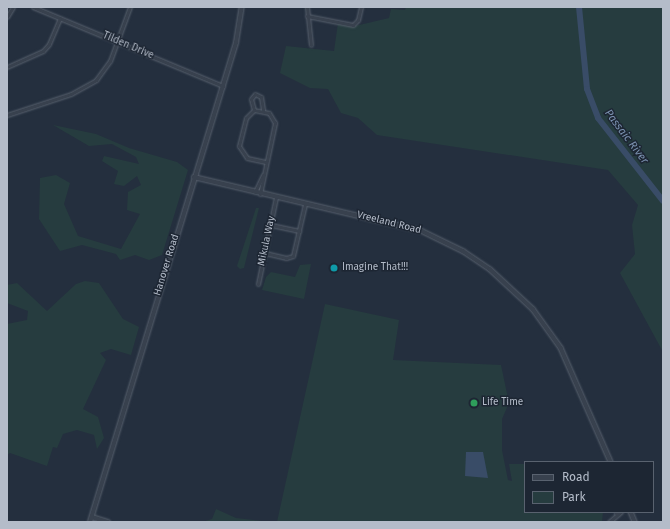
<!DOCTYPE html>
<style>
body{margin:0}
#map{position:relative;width:670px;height:529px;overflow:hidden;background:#242f3e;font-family:"Fira Sans",sans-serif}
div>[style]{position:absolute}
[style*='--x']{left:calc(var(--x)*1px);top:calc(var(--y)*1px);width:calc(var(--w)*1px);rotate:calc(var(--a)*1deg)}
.green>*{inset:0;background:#263c3f}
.water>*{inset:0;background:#394c67}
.river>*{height:6px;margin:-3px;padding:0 3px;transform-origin:3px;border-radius:3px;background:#394c67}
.roads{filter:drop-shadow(0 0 1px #565f6c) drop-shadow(0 0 1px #565f6c)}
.minor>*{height:3px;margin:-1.5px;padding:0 1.5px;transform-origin:1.5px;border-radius:1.5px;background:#38414e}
.tertiary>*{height:3.5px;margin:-1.75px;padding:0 1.75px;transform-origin:1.75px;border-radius:1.75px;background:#38414e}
.dots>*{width:11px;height:11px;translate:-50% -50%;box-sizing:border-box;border:2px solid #1d2633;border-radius:50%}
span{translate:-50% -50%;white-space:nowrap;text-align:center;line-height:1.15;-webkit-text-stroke:3px #1d2633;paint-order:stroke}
.street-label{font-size:10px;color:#b4bcc9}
.poi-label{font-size:10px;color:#b4bcc9}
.left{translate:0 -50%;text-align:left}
.water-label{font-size:11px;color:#7c92b1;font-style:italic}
.frame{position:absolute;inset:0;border:8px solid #b4bcc9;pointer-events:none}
.legend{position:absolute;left:524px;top:461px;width:130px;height:52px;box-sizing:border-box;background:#1d2633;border:1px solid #59626f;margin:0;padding:5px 7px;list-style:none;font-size:12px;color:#b4bcc9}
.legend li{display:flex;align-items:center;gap:8px;height:20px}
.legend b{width:20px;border:1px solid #59626f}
</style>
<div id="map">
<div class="green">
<i style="clip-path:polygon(406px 7px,663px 7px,663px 352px,620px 273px,635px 254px,632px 225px,638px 205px,608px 170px,377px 135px,358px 118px,341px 113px,328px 89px,310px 88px,280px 73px,286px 46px,334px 51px,338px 23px,355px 26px,389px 18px,391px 9px,405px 10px)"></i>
<i style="clip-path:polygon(53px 125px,96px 134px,129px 148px,177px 162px,188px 170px,162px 255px,149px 260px,135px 255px,120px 260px,116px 254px,82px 245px,60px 251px,39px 219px,40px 178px,56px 175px,70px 183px,64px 204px,78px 236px,121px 249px,140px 214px,127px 210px,128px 192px,141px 185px,137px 176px,124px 186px,114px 184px,118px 171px,102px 161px,104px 156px,139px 164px,136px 157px,112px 144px,89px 146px)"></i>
<i style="clip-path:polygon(256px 208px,259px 208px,244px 268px,240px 269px,237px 266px)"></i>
<i style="clip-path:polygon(311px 264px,304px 299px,262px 290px,266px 277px,271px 272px,295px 277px,300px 265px)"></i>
<i style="clip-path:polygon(85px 281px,99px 283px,123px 319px,139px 327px,131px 355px,111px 349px,100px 353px,106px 360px,83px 409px,98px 417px,104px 438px,97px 449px,94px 435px,77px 430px,63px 434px,57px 448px,53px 447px,47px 466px,10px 453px,7px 455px,7px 324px,27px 320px,28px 311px,7px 303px,7px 285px,17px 283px,47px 311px,76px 284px)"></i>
<i style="clip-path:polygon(325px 304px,399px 320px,393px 360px,501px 365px,509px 403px,502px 419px,502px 450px,508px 480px,512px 481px,509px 464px,525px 464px,525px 512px,603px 512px,602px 522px,277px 522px)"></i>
<i style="clip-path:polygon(216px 509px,236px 518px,270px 522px,202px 522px,212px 519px)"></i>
</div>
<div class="water">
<i style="clip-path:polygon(466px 452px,483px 452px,488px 478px,465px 476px)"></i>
</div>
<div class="river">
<i style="--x:579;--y:7;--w:82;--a:84.4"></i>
<i style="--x:587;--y:89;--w:31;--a:69"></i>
<i style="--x:598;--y:118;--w:105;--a:51.9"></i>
</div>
<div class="roads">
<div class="minor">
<i style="--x:33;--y:7;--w:206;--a:22.6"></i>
<i style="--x:307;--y:7;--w:38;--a:84"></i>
<i style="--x:307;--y:16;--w:47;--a:11.1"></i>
<i style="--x:353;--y:25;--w:7;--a:-45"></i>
<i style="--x:358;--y:20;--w:13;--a:-77"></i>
<i style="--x:7;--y:17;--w:12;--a:-59"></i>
<i style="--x:7;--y:67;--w:39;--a:-24"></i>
<i style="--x:43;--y:51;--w:9;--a:-49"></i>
<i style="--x:49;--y:44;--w:28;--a:-67"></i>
<i style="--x:254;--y:110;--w:11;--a:-105"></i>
<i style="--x:251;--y:99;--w:6;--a:-51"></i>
<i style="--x:255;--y:94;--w:7;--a:27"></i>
<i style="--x:261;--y:97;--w:13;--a:81"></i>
<i style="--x:7;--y:115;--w:67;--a:-18.2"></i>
<i style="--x:71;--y:94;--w:29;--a:-29"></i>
<i style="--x:96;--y:80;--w:24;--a:-54"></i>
<i style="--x:110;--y:61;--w:58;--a:-69.7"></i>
<i style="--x:255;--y:192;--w:19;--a:-65"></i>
<i style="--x:260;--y:194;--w:73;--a:-78.1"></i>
<i style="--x:275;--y:123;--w:12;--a:-121"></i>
<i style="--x:269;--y:113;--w:15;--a:-169"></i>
<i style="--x:254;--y:110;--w:11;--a:135"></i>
<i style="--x:246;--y:118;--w:29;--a:104"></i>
<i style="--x:239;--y:146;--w:14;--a:56"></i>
<i style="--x:247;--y:158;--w:19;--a:12"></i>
<i style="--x:271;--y:225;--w:29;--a:12"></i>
<i style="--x:265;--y:253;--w:22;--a:13"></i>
<i style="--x:286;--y:258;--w:7;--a:-16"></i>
<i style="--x:293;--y:256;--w:53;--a:-77"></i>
<i style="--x:258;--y:284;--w:89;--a:-78.3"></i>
<i style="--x:609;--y:522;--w:16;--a:-40"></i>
</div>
<div class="tertiary">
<i style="--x:194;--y:177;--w:234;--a:13.3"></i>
<i style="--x:422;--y:231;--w:46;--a:26"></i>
<i style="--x:463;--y:251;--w:32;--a:34"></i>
<i style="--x:490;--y:269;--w:59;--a:42.9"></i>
<i style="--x:533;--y:309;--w:48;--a:54.3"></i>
<i style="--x:561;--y:348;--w:124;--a:66.3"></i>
<i style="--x:631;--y:512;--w:11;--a:68"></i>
<i style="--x:617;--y:514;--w:3;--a:-45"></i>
<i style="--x:92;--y:517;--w:17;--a:17"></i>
<i style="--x:90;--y:522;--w:501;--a:-73.05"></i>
<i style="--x:236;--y:43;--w:36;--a:-81"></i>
</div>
</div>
<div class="dots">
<i style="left:334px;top:268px;background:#0f9aa8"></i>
<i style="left:474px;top:403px;background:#2e9e5b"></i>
</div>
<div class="street-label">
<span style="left:128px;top:46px;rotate:23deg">Tilden Drive</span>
<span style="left:389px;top:223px;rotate:14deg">Vreeland Road</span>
<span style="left:267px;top:241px;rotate:-78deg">Mikula Way</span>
<span style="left:167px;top:265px;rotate:-73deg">Hanover Road</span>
</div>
<div class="poi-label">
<span class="left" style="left:342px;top:268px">Imagine That!!!</span>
<span class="left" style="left:482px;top:403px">Life Time</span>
</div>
<div class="water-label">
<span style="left:626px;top:137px;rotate:53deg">Passaic River</span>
</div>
<div class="frame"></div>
<ul class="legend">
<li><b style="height:5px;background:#38414e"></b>Road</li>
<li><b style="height:11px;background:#263c3f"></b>Park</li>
</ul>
</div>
